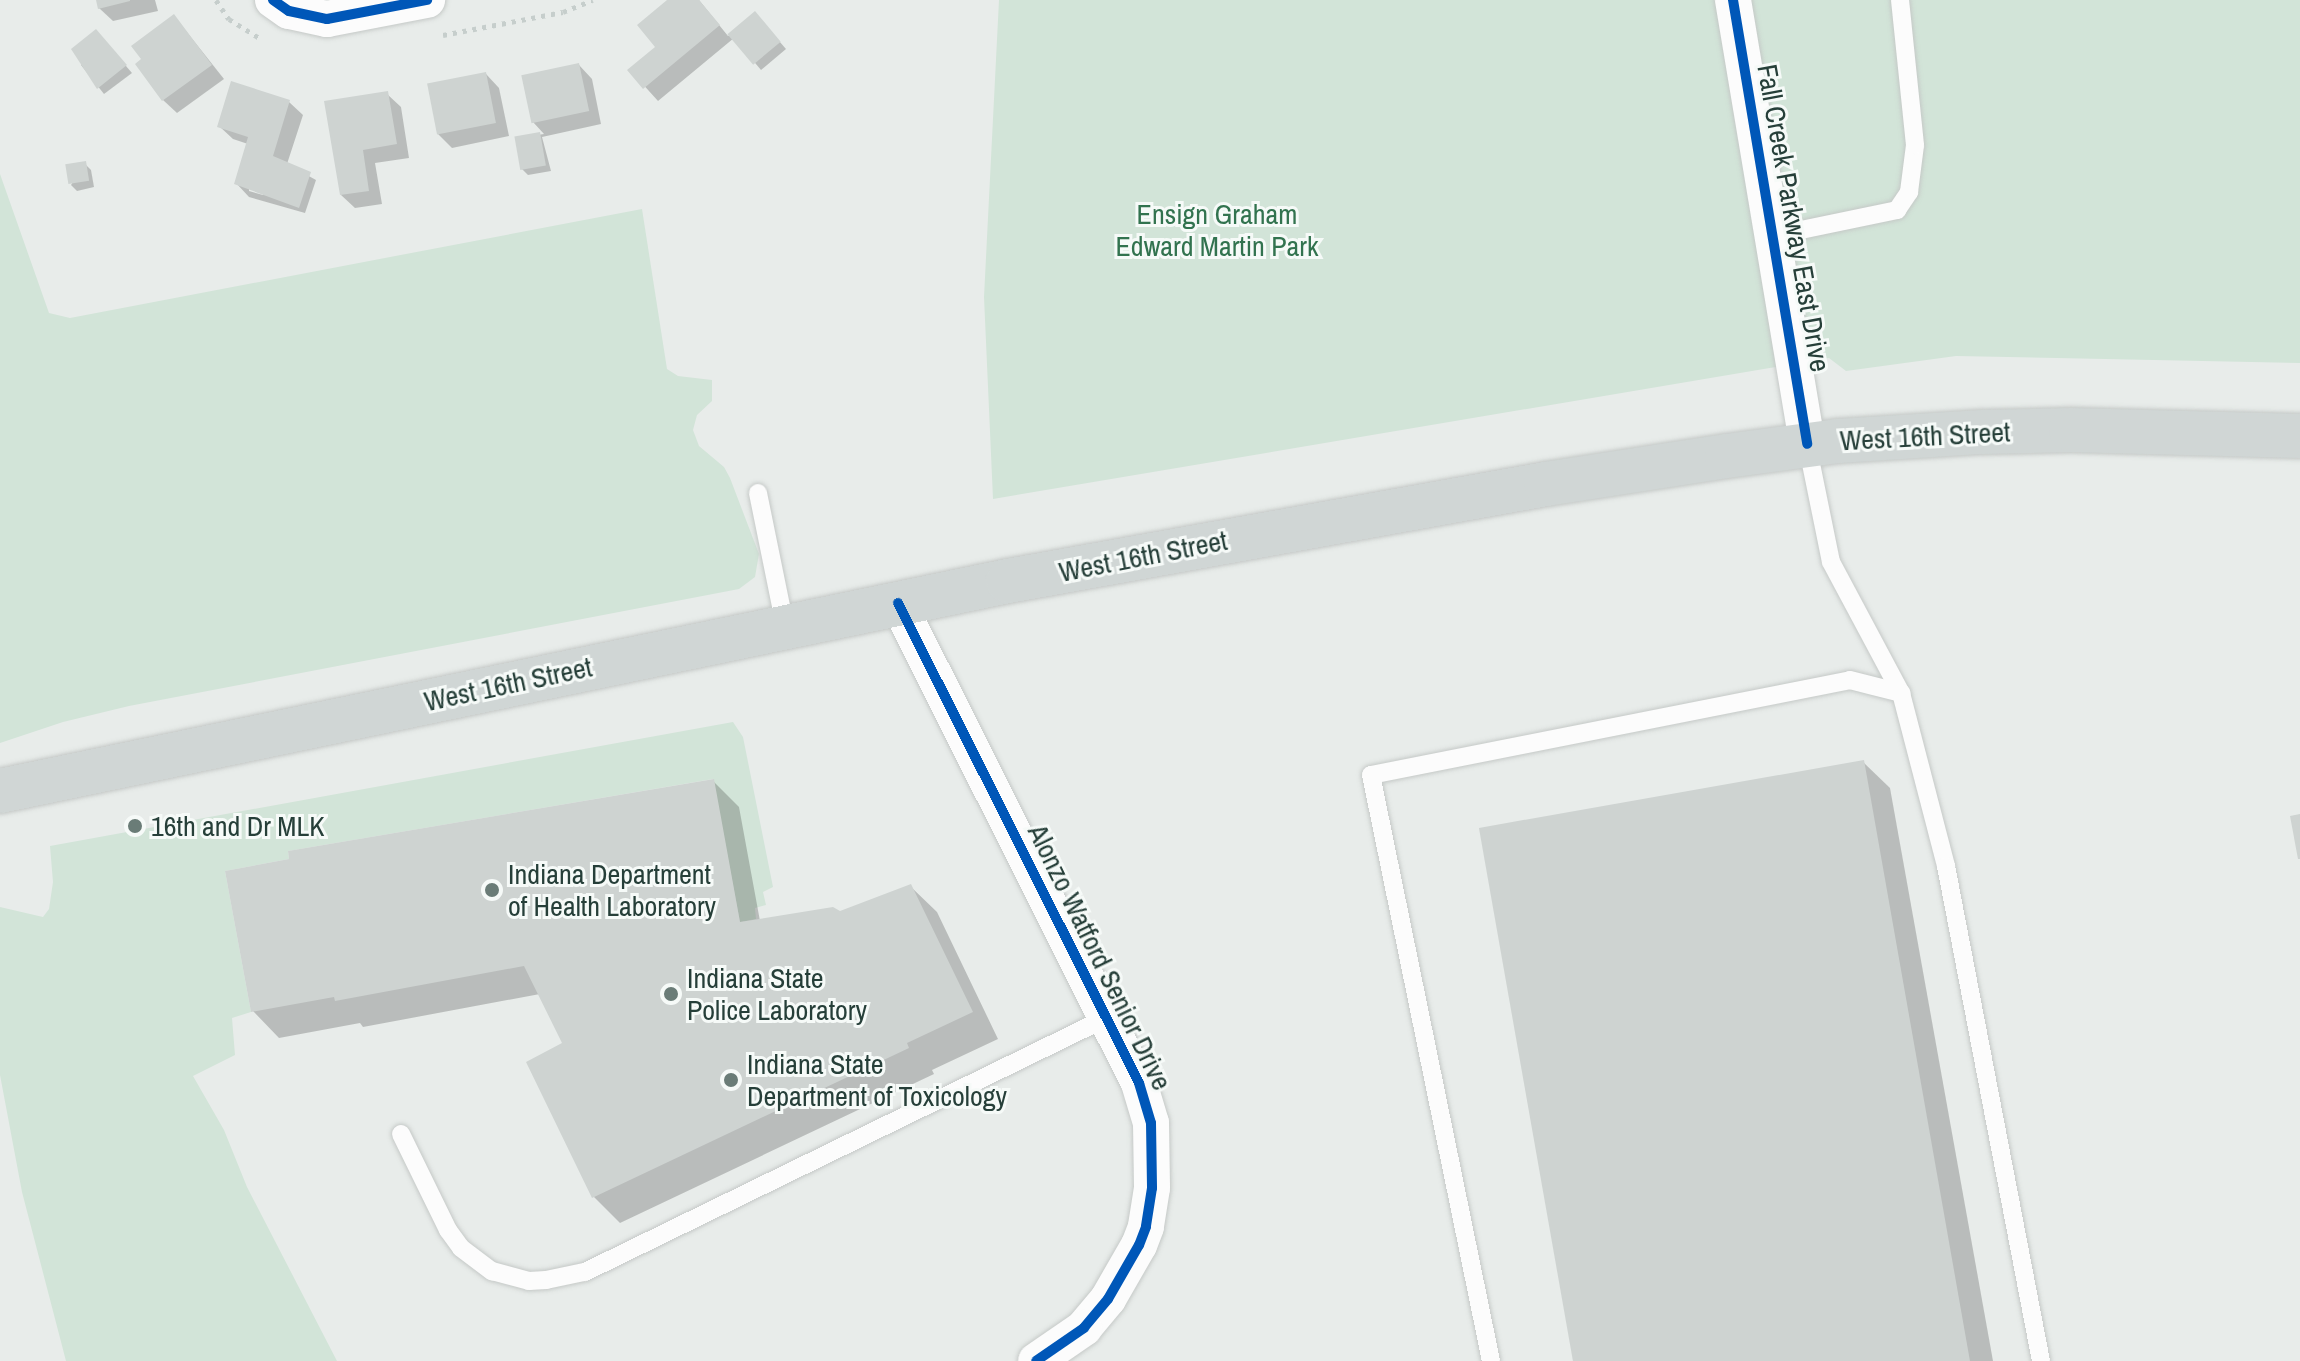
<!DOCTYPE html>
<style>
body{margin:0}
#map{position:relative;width:2300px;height:1361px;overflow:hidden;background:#e8ecea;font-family:"Archivo Narrow",sans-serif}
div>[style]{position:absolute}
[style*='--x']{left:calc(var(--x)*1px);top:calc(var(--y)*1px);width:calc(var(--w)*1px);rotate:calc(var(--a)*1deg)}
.green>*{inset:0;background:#d2e4d8}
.shadow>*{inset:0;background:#0003}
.building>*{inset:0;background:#ced3d1;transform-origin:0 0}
.path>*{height:5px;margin-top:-2.5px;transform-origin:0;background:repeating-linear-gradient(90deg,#c6cecc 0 4px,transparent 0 10px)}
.roads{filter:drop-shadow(0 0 2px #c5c9c7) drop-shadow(0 0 2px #c5c9c7)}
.lane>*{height:18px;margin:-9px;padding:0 9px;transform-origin:9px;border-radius:9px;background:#fcfcfc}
.street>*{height:36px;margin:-18px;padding:0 18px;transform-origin:18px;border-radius:18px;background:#fcfcfc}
.primary>*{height:44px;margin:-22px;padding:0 22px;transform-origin:22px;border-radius:22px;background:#d0d6d5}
.cycleway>*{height:10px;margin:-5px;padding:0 5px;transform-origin:5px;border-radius:5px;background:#0057b8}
.dots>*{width:22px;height:22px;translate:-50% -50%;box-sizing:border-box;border:4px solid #f6faf8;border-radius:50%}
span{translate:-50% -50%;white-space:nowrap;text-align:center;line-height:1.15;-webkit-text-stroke:6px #f6faf8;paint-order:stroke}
.park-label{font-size:28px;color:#32734f}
.street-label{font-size:28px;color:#263f39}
.poi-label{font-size:28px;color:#263f39}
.left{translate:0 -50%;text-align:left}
</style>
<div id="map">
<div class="green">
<i style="clip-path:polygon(999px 0,2300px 0,2300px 363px,1956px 356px,1846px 371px,1829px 358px,993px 499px,984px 297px)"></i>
<i style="clip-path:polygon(0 174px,49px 313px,70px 318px,642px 209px,667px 369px,678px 376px,712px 380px,712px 401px,697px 415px,693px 430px,699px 446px,724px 467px,730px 478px,759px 554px,755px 577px,739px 589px,129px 706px,63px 722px,0 743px)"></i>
<i style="clip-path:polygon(733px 722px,743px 737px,773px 887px,763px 892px,766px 905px,755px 908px,756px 919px,740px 922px,713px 779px,288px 851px,289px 859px,225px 871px,251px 1012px,232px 1018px,235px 1055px,193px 1076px,224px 1130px,247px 1187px,337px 1361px,66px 1361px,22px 1192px,0 1075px,0 907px,43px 917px,49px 909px,53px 882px,50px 846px)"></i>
</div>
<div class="shadow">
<i style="clip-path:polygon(98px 0,155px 0,158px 11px,113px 21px,99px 8px)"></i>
<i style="clip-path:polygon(670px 0,699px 0,728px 36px,761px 20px,786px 49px,761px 70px,734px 38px,658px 101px,630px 70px,658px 47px)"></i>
<i style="clip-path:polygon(174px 16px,224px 79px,177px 113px,163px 100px)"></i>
<i style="clip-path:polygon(102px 38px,132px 73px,104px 94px,81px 65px)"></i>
<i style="clip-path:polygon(579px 65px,592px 79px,601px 124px,542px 137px,551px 171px,528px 175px,522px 169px,517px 138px,544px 134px,533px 122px)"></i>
<i style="clip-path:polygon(486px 74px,499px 88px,509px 136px,452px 148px,438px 134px)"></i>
<i style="clip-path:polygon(387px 94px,401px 107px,409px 158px,375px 163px,382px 204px,355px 208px,341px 195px)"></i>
<i style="clip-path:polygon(evenodd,289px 102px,303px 115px,287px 164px,316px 180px,305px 213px,249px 197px,236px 183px,248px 144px,233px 139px,219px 126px,289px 102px,249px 187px,263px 191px,263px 195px,249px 191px,249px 187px)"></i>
<i style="clip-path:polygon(85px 164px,91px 170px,94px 187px,77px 191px,71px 185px)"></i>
<i style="clip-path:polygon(1863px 762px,1890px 788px,1993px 1361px,1577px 1361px)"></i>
<i style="clip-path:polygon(713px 781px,739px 807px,760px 921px,840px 913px,910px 886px,937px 912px,998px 1039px,932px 1070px,934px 1074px,620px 1223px,594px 1197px,564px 1043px,540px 994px,363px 1027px,360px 1023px,279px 1038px,253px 1011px)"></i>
</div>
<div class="building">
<i style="clip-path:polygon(96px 0,130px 0,130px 1px,98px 9px)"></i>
<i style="clip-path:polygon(667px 0,699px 0,720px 25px,643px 89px,627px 70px,655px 47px,637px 25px)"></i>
<i style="left:755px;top:11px;width:40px;height:36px;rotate:50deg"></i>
<i style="clip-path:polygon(174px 14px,212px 65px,162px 101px,135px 64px,141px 59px,131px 46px)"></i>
<i style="clip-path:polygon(96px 29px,127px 65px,97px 89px,71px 49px)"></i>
<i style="left:579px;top:63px;width:49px;height:59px;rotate:78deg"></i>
<i style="left:486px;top:72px;width:52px;height:60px;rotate:79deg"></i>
<i style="clip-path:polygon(231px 81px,290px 100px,273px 156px,311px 172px,299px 208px,234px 184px,248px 137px,217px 127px)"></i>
<i style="clip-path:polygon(388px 91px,397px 144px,363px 150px,369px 191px,340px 195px,324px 101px)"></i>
<i style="left:540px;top:132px;width:34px;height:26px;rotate:80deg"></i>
<i style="left:86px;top:161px;width:20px;height:21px;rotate:81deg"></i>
<i style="left:1864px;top:760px;width:611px;height:391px;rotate:80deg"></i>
<i style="clip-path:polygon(714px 779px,740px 922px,833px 907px,840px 911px,911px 884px,973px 1012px,907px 1043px,909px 1048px,592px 1198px,526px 1062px,562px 1043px,524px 966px,335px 1001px,334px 997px,251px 1012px,225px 871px,289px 859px,288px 851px)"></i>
<i style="clip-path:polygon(2300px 814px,2300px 859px,2298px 859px,2290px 816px)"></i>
</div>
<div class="path">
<i style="--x:216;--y:0;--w:23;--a:56"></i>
<i style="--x:229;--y:19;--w:36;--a:32"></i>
<i style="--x:443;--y:35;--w:122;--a:-10.9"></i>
<i style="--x:563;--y:12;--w:32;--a:-22"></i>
</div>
<div class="roads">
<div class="lane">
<i style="--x:1772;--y:236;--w:128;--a:-11.7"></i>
<i style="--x:1897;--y:210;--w:22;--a:-56"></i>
<i style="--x:1909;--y:192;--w:47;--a:-82.7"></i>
<i style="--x:1915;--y:145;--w:146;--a:-95.9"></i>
<i style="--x:1807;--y:444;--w:120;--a:78.5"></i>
<i style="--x:1831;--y:562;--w:149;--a:61.9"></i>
<i style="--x:1901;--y:693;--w:179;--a:75.4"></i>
<i style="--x:1946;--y:866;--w:504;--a:79.14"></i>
<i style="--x:758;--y:493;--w:136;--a:78.5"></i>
<i style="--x:401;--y:1134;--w:107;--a:63.9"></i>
<i style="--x:448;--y:1230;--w:22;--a:54"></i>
<i style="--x:461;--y:1248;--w:39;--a:37"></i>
<i style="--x:492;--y:1271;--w:38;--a:15"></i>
<i style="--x:529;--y:1281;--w:17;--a:-3"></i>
<i style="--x:546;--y:1280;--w:40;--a:-12"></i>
<i style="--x:585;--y:1272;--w:580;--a:-25.99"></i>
<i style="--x:1491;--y:1361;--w:598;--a:-101.57"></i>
<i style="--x:1371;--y:775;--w:488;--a:-11.2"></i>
<i style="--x:1850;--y:680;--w:53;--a:14.3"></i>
</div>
<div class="street">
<i style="--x:273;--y:0;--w:19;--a:35"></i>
<i style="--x:289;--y:11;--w:39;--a:12"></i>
<i style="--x:327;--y:19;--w:102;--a:-10.8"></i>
<i style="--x:1733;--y:0;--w:450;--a:80.5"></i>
<i style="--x:898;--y:603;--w:537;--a:63.34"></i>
<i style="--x:1139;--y:1083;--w:42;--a:73.3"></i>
<i style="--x:1151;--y:1123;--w:65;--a:89.1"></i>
<i style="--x:1152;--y:1188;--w:39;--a:99"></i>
<i style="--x:1146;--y:1227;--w:19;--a:111"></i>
<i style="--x:1139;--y:1245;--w:62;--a:119.9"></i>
<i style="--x:1108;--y:1299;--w:38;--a:130"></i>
<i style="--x:1084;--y:1328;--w:58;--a:145.5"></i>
</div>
<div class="primary">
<i style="--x:0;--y:791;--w:1030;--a:-11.77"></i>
<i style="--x:1008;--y:581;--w:547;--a:-10.22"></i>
<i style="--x:1546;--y:484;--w:183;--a:-8.8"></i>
<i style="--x:1727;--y:456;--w:112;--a:-7.7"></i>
<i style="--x:1838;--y:441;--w:145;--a:-3.6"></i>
<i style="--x:1983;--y:432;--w:88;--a:-1.3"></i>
<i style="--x:2071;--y:430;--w:229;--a:1.5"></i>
</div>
</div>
<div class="cycleway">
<i style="--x:273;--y:0;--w:19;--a:35"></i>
<i style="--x:289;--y:11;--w:39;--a:12"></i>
<i style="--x:327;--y:19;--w:102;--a:-10.8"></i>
<i style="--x:1733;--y:0;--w:450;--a:80.5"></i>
<i style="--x:898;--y:603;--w:537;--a:63.34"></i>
<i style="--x:1139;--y:1083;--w:42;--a:73.3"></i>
<i style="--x:1151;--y:1123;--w:65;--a:89.1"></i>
<i style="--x:1152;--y:1188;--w:39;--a:99"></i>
<i style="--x:1146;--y:1227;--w:19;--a:111"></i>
<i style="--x:1139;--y:1245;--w:62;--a:119.9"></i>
<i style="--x:1108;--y:1299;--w:38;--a:130"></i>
<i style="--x:1084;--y:1328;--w:58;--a:145.5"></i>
</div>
<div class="dots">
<i style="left:135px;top:826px;background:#6a7c77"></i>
<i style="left:492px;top:890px;background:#6a7c77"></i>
<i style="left:671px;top:994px;background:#6a7c77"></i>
<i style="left:731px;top:1080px;background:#6a7c77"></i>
</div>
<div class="park-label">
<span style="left:1217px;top:230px">Ensign Graham<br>Edward Martin Park</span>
</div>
<div class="street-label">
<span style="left:1794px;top:218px;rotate:80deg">Fall Creek Parkway East Drive</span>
<span style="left:1925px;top:436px;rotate:-3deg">West 16th Street</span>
<span style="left:1143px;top:556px;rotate:-11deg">West 16th Street</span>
<span style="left:508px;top:684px;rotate:-12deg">West 16th Street</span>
<span style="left:1100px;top:957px;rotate:64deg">Alonzo Watford Senior Drive</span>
</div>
<div class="poi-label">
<span class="left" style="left:151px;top:826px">16th and Dr MLK</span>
<span class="left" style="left:508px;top:890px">Indiana Department<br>of Health Laboratory</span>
<span class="left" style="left:687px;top:994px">Indiana State<br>Police Laboratory</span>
<span class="left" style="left:747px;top:1080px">Indiana State<br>Department of Toxicology</span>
</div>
</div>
